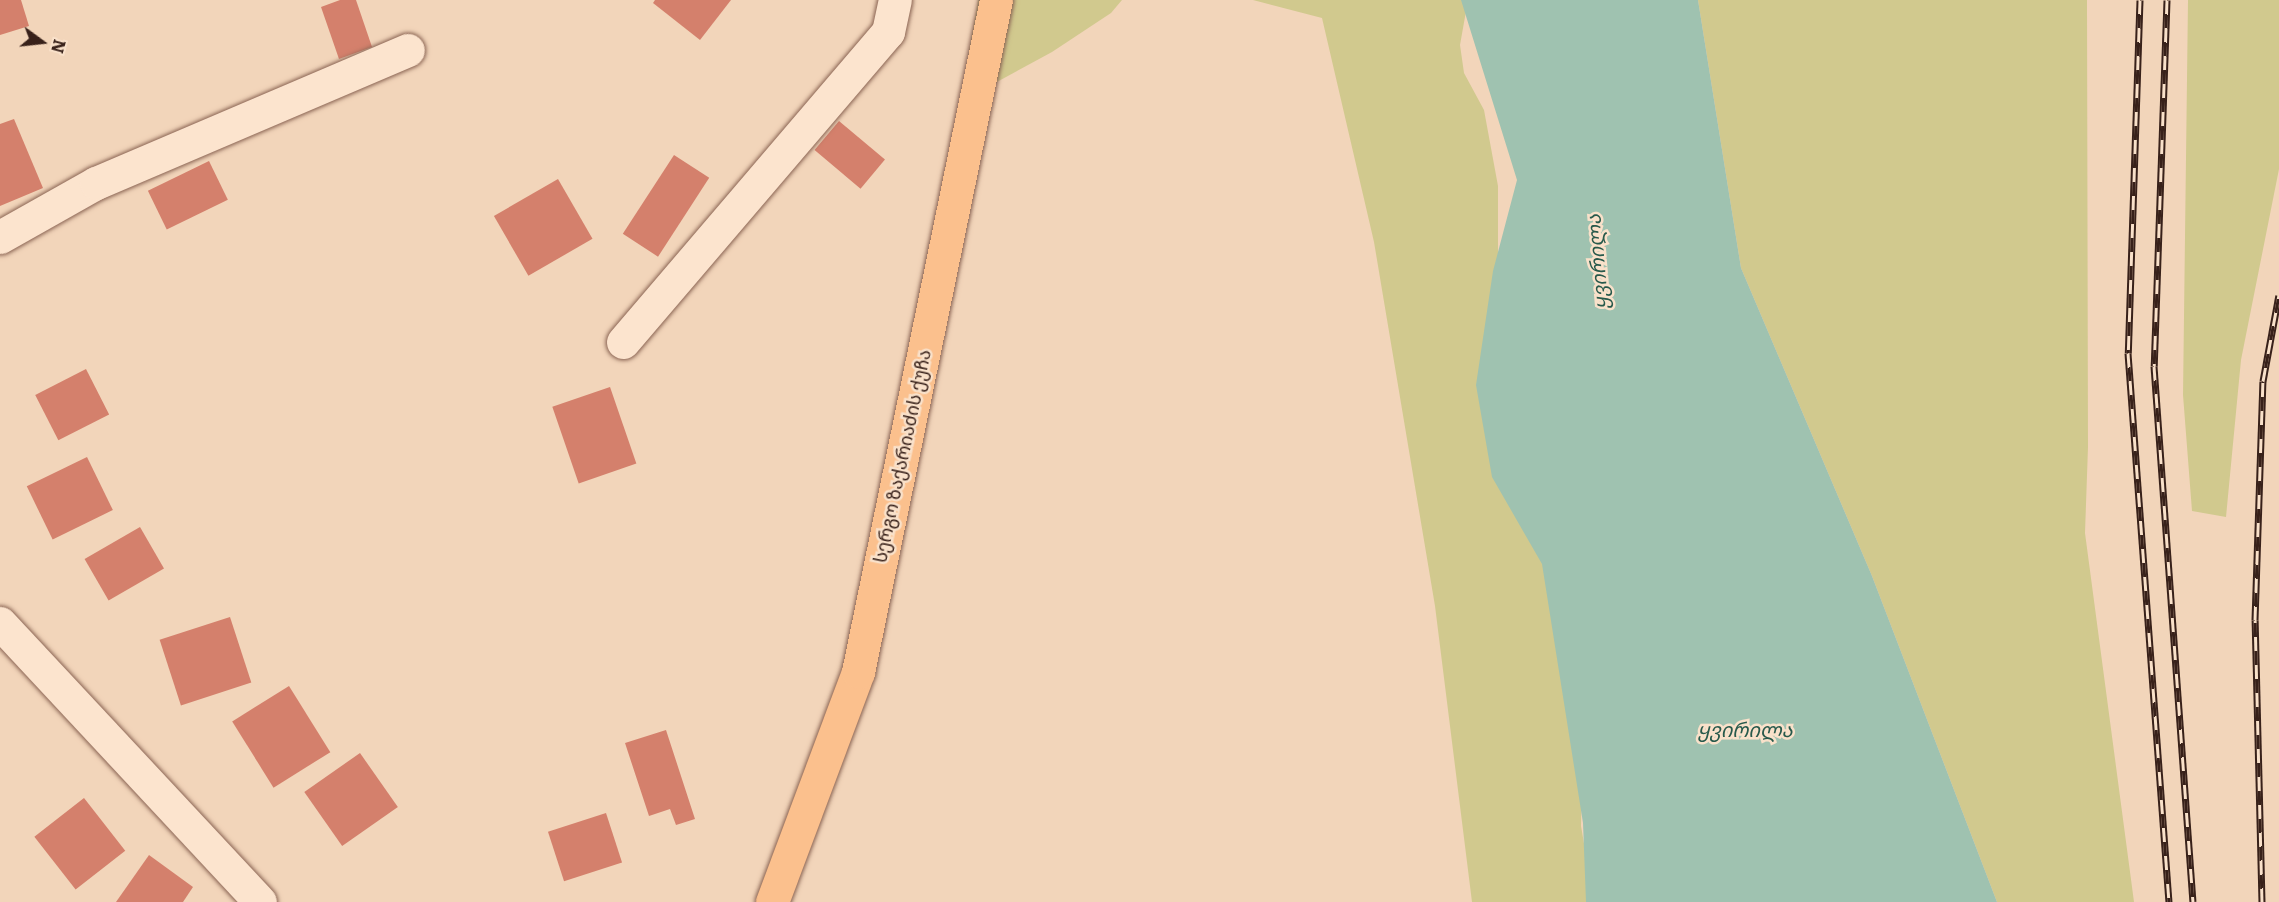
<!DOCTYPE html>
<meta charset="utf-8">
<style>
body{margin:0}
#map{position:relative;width:2279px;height:902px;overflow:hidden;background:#f2d5ba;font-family:Literata,"Noto Sans Georgian",serif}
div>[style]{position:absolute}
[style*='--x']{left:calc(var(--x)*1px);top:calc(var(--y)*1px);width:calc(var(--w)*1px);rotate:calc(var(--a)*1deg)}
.green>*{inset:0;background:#d1c98e}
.water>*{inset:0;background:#9fc2b0}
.building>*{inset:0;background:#d4806c;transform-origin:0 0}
.roads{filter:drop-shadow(0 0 2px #8a6453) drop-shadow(0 0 2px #8a6453)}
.minor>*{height:33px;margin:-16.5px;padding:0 16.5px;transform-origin:16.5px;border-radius:16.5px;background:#fce4ce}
.major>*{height:33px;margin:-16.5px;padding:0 16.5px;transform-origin:16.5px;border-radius:16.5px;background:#fbc08d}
.rail>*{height:7px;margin-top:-3.5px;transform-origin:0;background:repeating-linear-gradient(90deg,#f9e1ca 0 14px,#38211a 0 28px);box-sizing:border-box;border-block:2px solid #38211a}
span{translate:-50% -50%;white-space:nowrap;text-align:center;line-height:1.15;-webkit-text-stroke:5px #f9e1ca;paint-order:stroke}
.street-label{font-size:18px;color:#38211a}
.water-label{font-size:20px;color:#27594b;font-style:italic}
.north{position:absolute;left:12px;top:12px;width:60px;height:60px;-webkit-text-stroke:4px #f9e1ca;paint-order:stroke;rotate:105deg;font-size:16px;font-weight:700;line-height:24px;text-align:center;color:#38211a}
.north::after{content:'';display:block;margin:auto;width:21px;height:27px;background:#38211a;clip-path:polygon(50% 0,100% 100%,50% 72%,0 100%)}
</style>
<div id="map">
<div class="green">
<i style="clip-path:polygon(978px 0,1122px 0,1111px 13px,1052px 52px,960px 102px)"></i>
<i style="clip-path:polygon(1253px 0,1468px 0,1460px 45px,1464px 73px,1484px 110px,1498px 186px,1498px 352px,1583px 738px,1581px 826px,1594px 902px,1472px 902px,1435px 606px,1374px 242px,1322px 18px)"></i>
<i style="clip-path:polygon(1698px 0,2087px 0,2088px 447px,2085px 533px,2134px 902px,1997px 902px,1872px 576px,1741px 268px)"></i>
<i style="clip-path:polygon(2188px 0,2279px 0,2279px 169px,2241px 360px,2226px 517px,2192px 511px,2183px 395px)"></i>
</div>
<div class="water">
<i style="clip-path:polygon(1461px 0,1698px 0,1741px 268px,1872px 576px,1997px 902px,1586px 902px,1583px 823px,1542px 564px,1492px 477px,1476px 385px,1493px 271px,1517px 180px)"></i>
</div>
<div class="building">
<i style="clip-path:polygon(0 0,21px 0,29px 26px,0 35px)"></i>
<i style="clip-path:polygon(340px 0,356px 0,372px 47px,339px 59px,321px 7px)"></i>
<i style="clip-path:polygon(655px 0,731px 0,700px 40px,653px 3px)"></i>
<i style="clip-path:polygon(14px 119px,43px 188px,0 206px,0 124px)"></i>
<i style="left:839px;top:121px;width:60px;height:38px;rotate:40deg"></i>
<i style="left:674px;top:155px;width:42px;height:94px;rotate:33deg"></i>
<i style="left:209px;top:161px;width:43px;height:68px;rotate:64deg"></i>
<i style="left:558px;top:179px;width:69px;height:74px;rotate:60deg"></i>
<i style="left:86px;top:369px;width:51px;height:57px;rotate:63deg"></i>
<i style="left:610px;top:387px;width:81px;height:61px;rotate:71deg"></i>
<i style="left:87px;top:457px;width:59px;height:67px;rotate:64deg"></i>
<i style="left:140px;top:527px;width:48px;height:64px;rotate:60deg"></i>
<i style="left:230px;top:617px;width:69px;height:74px;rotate:72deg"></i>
<i style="left:289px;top:686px;width:78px;height:67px;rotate:58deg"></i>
<i style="clip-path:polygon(666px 730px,695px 819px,676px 825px,670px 809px,649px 816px,625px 743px)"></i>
<i style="left:360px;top:753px;width:66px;height:68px;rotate:55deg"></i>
<i style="left:84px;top:798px;width:67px;height:63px;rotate:52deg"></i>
<i style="left:606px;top:813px;width:52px;height:61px;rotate:72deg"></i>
<i style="clip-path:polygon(149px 855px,193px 887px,183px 902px,116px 902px)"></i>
</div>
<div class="roads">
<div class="minor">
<i style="--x:0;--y:237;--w:110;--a:-29.4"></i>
<i style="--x:96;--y:183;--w:339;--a:-23.1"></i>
<i style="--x:623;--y:342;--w:408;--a:-49.5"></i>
<i style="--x:888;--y:32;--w:33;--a:-78"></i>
<i style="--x:0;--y:623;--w:381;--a:47"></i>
</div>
<div class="major">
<i style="--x:772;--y:902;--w:246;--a:-69.5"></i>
<i style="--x:858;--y:672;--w:686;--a:-78.4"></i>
</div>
</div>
<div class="rail">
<i style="--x:2140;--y:0;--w:353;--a:91.9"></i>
<i style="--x:2128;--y:353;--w:551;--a:85.73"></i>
<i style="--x:2167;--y:0;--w:366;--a:92"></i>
<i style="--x:2154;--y:366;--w:537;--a:85.84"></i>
<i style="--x:2262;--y:902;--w:282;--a:-91.4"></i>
<i style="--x:2255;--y:620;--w:239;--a:-88.1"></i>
<i style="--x:2263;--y:381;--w:87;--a:-79.5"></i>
</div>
<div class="street-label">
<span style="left:902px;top:456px;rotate:-78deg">სერგო ზაქარიაძის ქუჩა</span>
</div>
<div class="water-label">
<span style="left:1596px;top:262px;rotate:-95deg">ყვირილა</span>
<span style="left:1745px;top:728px">ყვირილა</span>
</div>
<div class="north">N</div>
</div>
